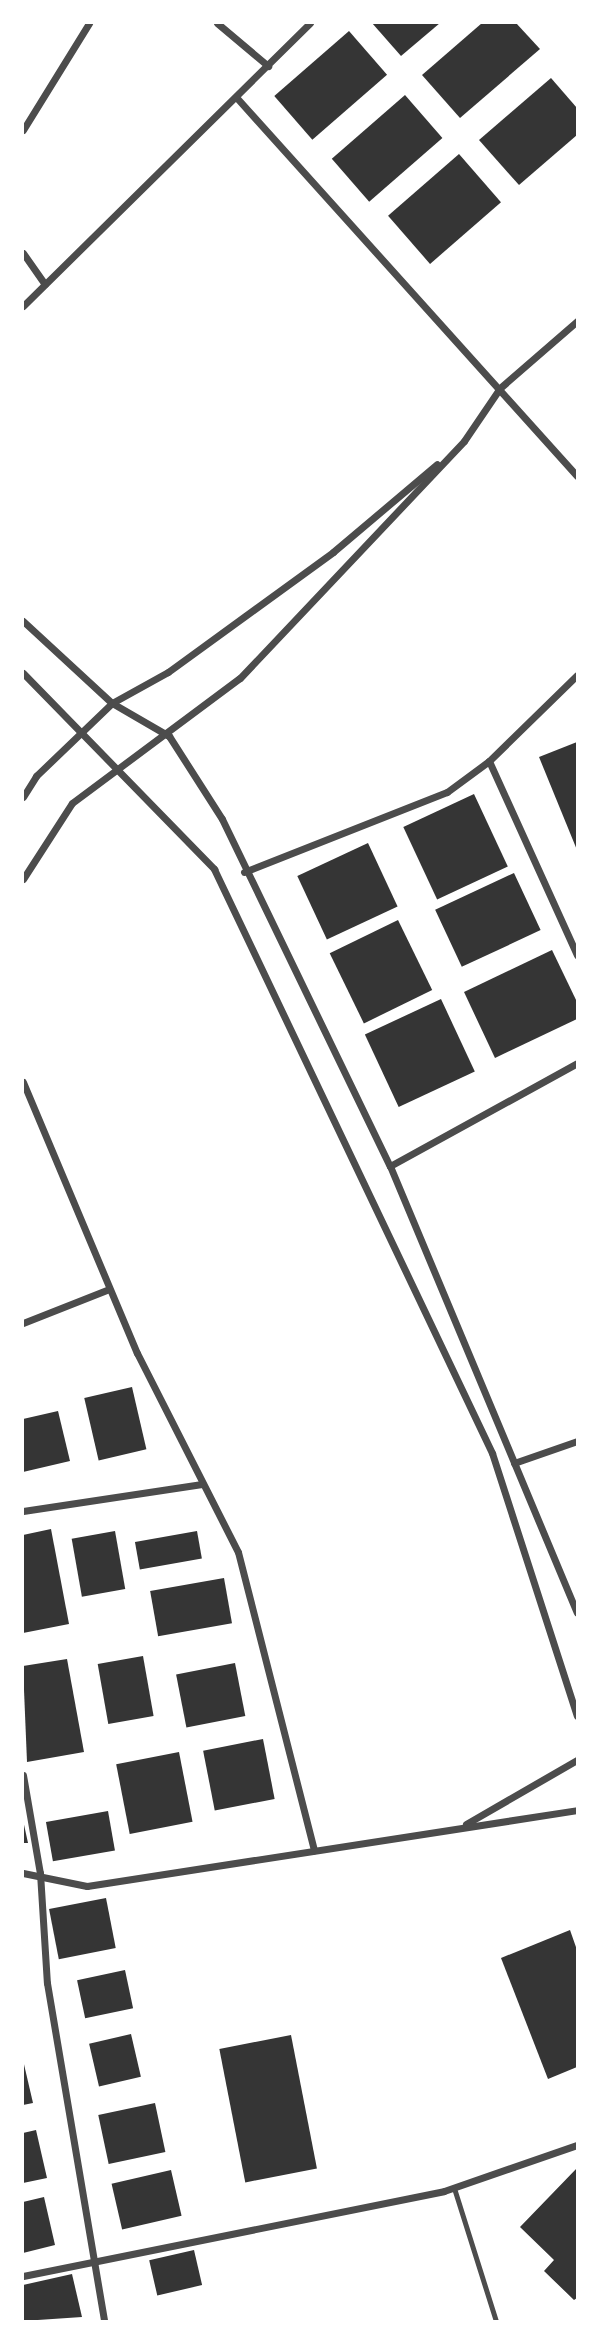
<!DOCTYPE html>
<style>
body{margin:0}
#map{position:relative;width:600px;height:2344px;overflow:hidden;background:#fff;font-family:Inter,sans-serif}
div>[style]{position:absolute}
[style*='--x']{left:calc(var(--x)*1px);top:calc(var(--y)*1px);width:calc(var(--w)*1px);rotate:calc(var(--a)*1deg)}
.building>*{inset:0;background:#353535;transform-origin:0 0}
.service>*{height:5px;margin:-2.5px;padding:0 2.5px;transform-origin:2.5px;border-radius:2.5px;background:#4c4c4c}
.minor>*{height:7px;margin:-3.5px;padding:0 3.5px;transform-origin:3.5px;border-radius:3.5px;background:#4c4c4c}
span{translate:-50% -50%;white-space:nowrap;text-align:center;line-height:1.15;-webkit-text-stroke:5px #fff;paint-order:stroke}
.frame{position:absolute;inset:0;border:24px solid #fff;pointer-events:none}
</style>
<div id="map">
<div class="building">
<i style="clip-path:polygon(372px 23px,440px 23px,401px 56px)"></i>
<i style="clip-path:polygon(482px 23px,516px 23px,540px 49px,460px 118px,422px 75px)"></i>
<i style="left:349px;top:31px;width:58px;height:99px;rotate:49deg"></i>
<i style="clip-path:polygon(551px 78px,577px 108px,577px 135px,519px 185px,479px 140px)"></i>
<i style="left:405px;top:95px;width:57px;height:97px;rotate:49deg"></i>
<i style="left:459px;top:154px;width:64px;height:94px;rotate:49deg"></i>
<i style="clip-path:polygon(577px 742px,577px 850px,539px 757px)"></i>
<i style="left:474px;top:794px;width:80px;height:78px;rotate:65deg"></i>
<i style="left:368px;top:843px;width:70px;height:78px;rotate:65deg"></i>
<i style="left:514px;top:873px;width:63px;height:87px;rotate:65deg"></i>
<i style="left:398px;top:920px;width:78px;height:76px;rotate:64deg"></i>
<i style="clip-path:polygon(552px 950px,577px 1002px,577px 1019px,495px 1058px,464px 992px)"></i>
<i style="left:441px;top:999px;width:80px;height:84px;rotate:65deg"></i>
<i style="left:132px;top:1387px;width:64px;height:49px;rotate:77deg"></i>
<i style="clip-path:polygon(58px 1411px,70px 1461px,23px 1472px,23px 1419px)"></i>
<i style="clip-path:polygon(51px 1529px,69px 1624px,23px 1633px,23px 1535px)"></i>
<i style="left:115px;top:1531px;width:59px;height:44px;rotate:80deg"></i>
<i style="left:197px;top:1531px;width:28px;height:63px;rotate:80deg"></i>
<i style="left:224px;top:1578px;width:46px;height:75px;rotate:80deg"></i>
<i style="left:143px;top:1656px;width:61px;height:46px;rotate:80deg"></i>
<i style="clip-path:polygon(67px 1659px,84px 1752px,27px 1762px,23px 1666px)"></i>
<i style="left:235px;top:1663px;width:54px;height:60px;rotate:79deg"></i>
<i style="left:263px;top:1739px;width:61px;height:61px;rotate:79deg"></i>
<i style="left:179px;top:1752px;width:71px;height:64px;rotate:79deg"></i>
<i style="left:108px;top:1811px;width:40px;height:63px;rotate:80deg"></i>
<i style="clip-path:polygon(23px 1820px,28px 1843px,23px 1843px)"></i>
<i style="left:106px;top:1898px;width:51px;height:58px;rotate:79deg"></i>
<i style="clip-path:polygon(570px 1930px,577px 1950px,577px 2067px,548px 2079px,501px 1958px)"></i>
<i style="left:125px;top:1970px;width:39px;height:49px;rotate:78deg"></i>
<i style="left:131px;top:2034px;width:44px;height:43px;rotate:77deg"></i>
<i style="left:291px;top:2035px;width:136px;height:73px;rotate:79deg"></i>
<i style="clip-path:polygon(23px 2060px,33px 2103px,23px 2105px)"></i>
<i style="left:155px;top:2103px;width:50px;height:58px;rotate:78deg"></i>
<i style="clip-path:polygon(36px 2130px,47px 2178px,23px 2183px,23px 2133px)"></i>
<i style="clip-path:polygon(577px 2168px,577px 2298px,574px 2300px,544px 2271px,554px 2260px,520px 2227px)"></i>
<i style="left:171px;top:2170px;width:47px;height:61px;rotate:77deg"></i>
<i style="clip-path:polygon(44px 2197px,55px 2245px,23px 2253px,23px 2202px)"></i>
<i style="left:194px;top:2250px;width:36px;height:46px;rotate:77deg"></i>
<i style="clip-path:polygon(72px 2274px,82px 2317px,23px 2321px,23px 2285px)"></i>
</div>
<div class="service">
<i style="--x:454;--y:2188;--w:139;--a:72.5"></i>
</div>
<div class="minor">
<i style="--x:217;--y:23;--w:67;--a:40.1"></i>
<i style="--x:236;--y:97;--w:510;--a:48.02"></i>
<i style="--x:23;--y:130;--w:126;--a:-58.3"></i>
<i style="--x:23;--y:253;--w:38;--a:55"></i>
<i style="--x:23;--y:306;--w:403;--a:-44.6"></i>
<i style="--x:23;--y:621;--w:121;--a:42.7"></i>
<i style="--x:112;--y:703;--w:66;--a:30.1"></i>
<i style="--x:169;--y:736;--w:98;--a:57.4"></i>
<i style="--x:222;--y:819;--w:386;--a:64.2"></i>
<i style="--x:390;--y:1166;--w:484;--a:67.3"></i>
<i style="--x:23;--y:673;--w:274;--a:45.7"></i>
<i style="--x:214;--y:869;--w:647;--a:64.54"></i>
<i style="--x:492;--y:1453;--w:276;--a:72.1"></i>
<i style="--x:489;--y:761;--w:213;--a:65.6"></i>
<i style="--x:23;--y:797;--w:25;--a:-58"></i>
<i style="--x:36;--y:776;--w:105;--a:-43.8"></i>
<i style="--x:112;--y:703;--w:64;--a:-29"></i>
<i style="--x:168;--y:672;--w:204;--a:-36"></i>
<i style="--x:333;--y:552;--w:136;--a:-40.2"></i>
<i style="--x:244;--y:872;--w:218;--a:-21.5"></i>
<i style="--x:447;--y:792;--w:52;--a:-36.4"></i>
<i style="--x:489;--y:761;--w:123;--a:-44.3"></i>
<i style="--x:23;--y:879;--w:90;--a:-57.2"></i>
<i style="--x:72;--y:803;--w:209;--a:-36.7"></i>
<i style="--x:240;--y:678;--w:326;--a:-46.6"></i>
<i style="--x:464;--y:441;--w:64;--a:-55.8"></i>
<i style="--x:500;--y:388;--w:102;--a:-41"></i>
<i style="--x:23;--y:1082;--w:294;--a:67.2"></i>
<i style="--x:137;--y:1353;--w:223;--a:63.1"></i>
<i style="--x:238;--y:1552;--w:308;--a:75.7"></i>
<i style="--x:390;--y:1166;--w:213;--a:-28.8"></i>
<i style="--x:23;--y:1323;--w:92;--a:-21.6"></i>
<i style="--x:514;--y:1463;--w:67;--a:-19.2"></i>
<i style="--x:23;--y:1511;--w:181;--a:-8.6"></i>
<i style="--x:23;--y:1775;--w:99;--a:80.2"></i>
<i style="--x:40;--y:1873;--w:110;--a:86.4"></i>
<i style="--x:47;--y:1983;--w:343;--a:80.4"></i>
<i style="--x:466;--y:1824;--w:128;--a:-30"></i>
<i style="--x:23;--y:1873;--w:65;--a:11.5"></i>
<i style="--x:87;--y:1886;--w:496;--a:-8.8"></i>
<i style="--x:23;--y:2276;--w:429;--a:-11.4"></i>
<i style="--x:444;--y:2191;--w:141;--a:-19.1"></i>
</div>
<div class="frame"></div>
</div>
